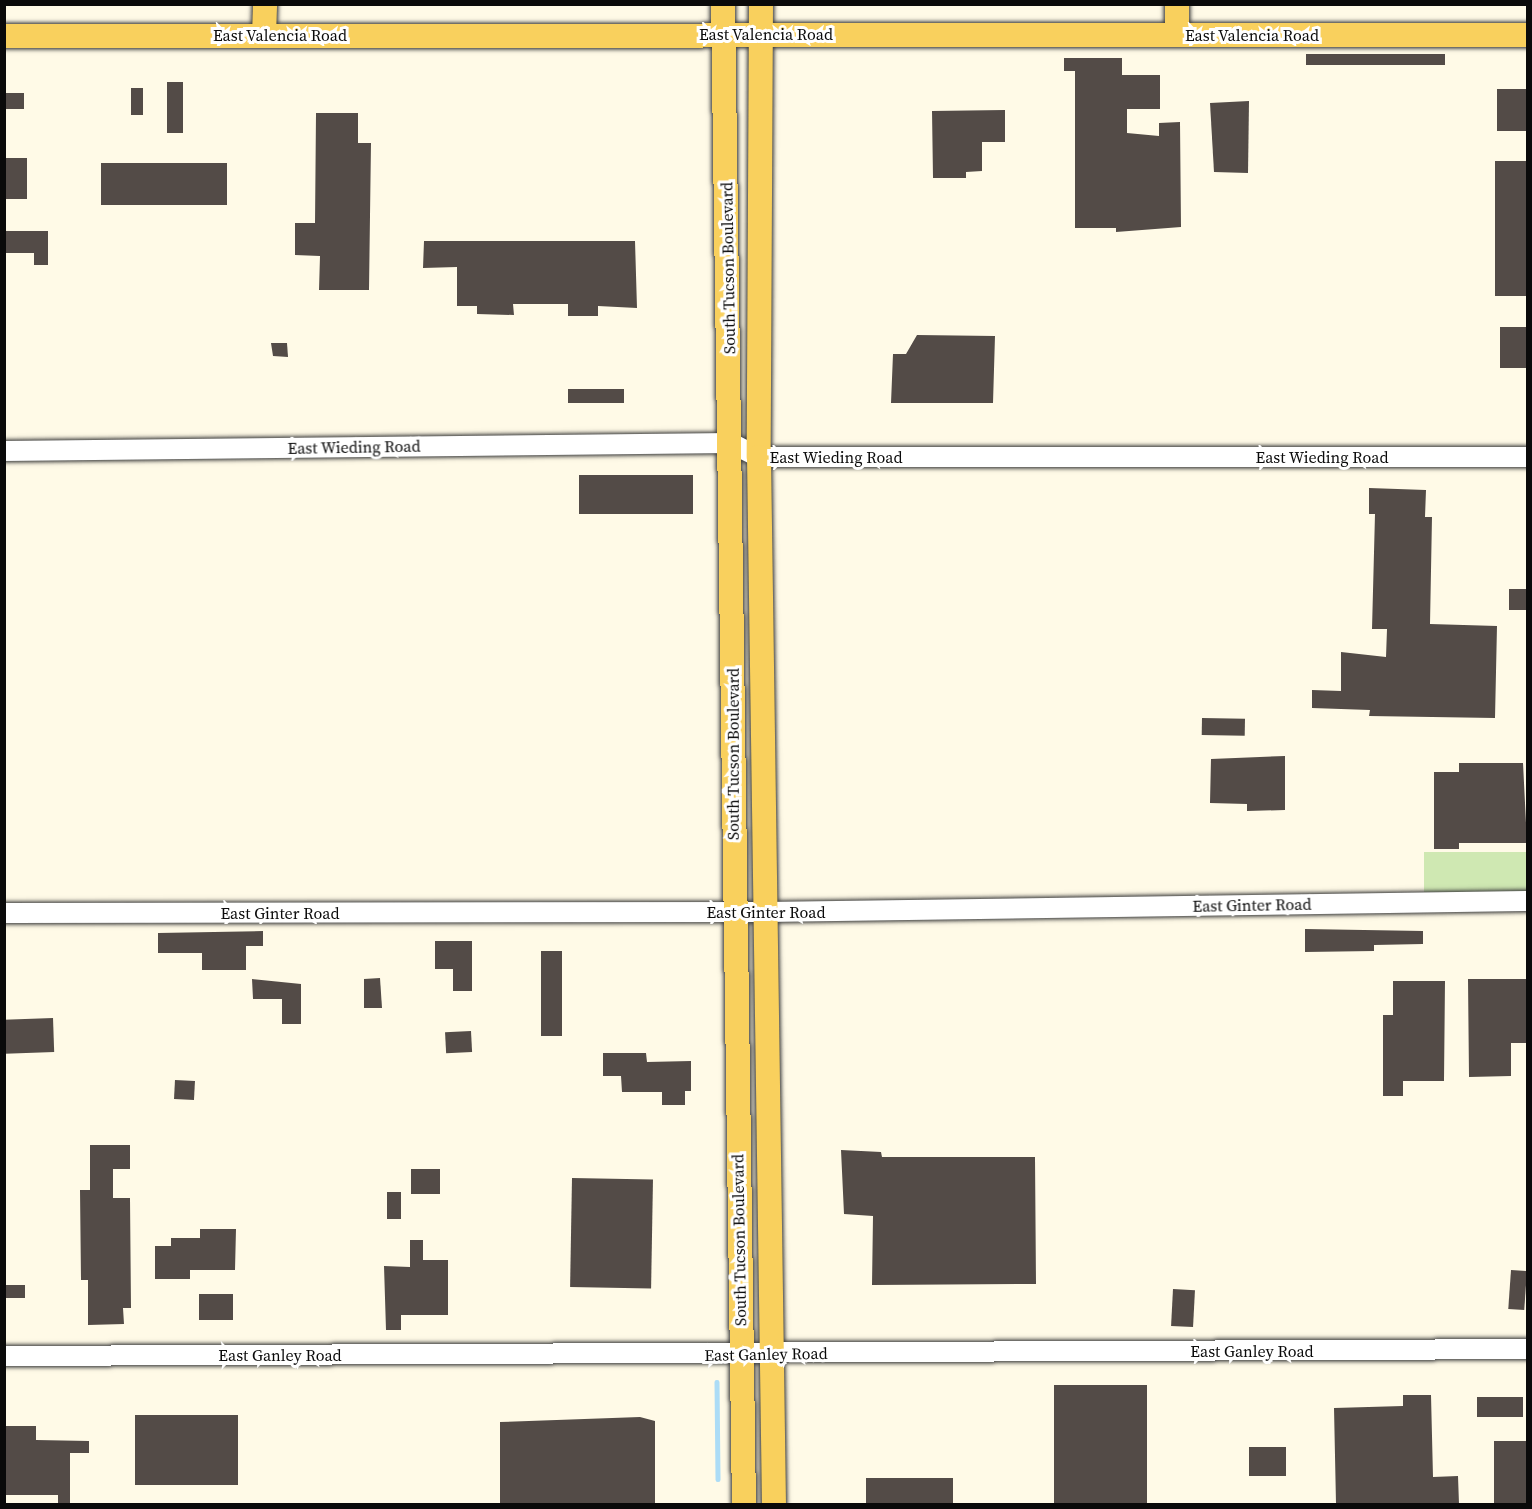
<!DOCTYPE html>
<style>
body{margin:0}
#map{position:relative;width:1532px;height:1509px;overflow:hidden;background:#fffae7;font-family:"Source Serif 4",serif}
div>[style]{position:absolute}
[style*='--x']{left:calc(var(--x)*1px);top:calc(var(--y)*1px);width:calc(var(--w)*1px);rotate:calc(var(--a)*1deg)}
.green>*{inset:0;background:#cfe8b2;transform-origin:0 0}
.stream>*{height:4.5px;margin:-2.25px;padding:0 2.25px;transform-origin:2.25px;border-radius:2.25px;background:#acdcf6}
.building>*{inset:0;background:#534b47;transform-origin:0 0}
.roads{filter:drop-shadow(0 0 2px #3d3d3d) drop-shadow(0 0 2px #3d3d3d)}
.minor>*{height:20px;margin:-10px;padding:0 10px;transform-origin:10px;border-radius:10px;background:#fff}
.major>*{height:24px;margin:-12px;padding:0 12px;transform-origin:12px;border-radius:12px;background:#f9d05d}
span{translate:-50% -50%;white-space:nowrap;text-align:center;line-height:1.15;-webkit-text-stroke:6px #fff;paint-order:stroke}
.street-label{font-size:16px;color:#0a0a0a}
.frame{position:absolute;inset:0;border:6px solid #0a0a0a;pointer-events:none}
</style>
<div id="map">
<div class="green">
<i style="left:1424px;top:852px;width:103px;height:40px"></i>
</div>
<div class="stream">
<i style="--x:717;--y:1382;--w:97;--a:89.4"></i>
</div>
<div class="building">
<i style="left:1306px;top:54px;width:139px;height:11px"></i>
<i style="clip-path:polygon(1064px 58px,1122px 58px,1122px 75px,1160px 75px,1160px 109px,1127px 109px,1127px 133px,1159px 136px,1159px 123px,1180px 122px,1181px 227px,1116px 232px,1116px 228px,1075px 228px,1075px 71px,1064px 71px)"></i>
<i style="left:167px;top:82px;width:16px;height:51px"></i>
<i style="left:131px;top:88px;width:12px;height:27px"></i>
<i style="left:1497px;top:89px;width:30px;height:42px"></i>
<i style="left:24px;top:93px;width:16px;height:20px;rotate:90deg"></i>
<i style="clip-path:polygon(1249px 101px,1248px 173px,1214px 172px,1210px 103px)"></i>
<i style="clip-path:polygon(1005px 110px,1005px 142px,982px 142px,982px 171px,966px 172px,966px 178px,933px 178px,932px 111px)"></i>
<i style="clip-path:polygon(316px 113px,358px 113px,358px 143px,371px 143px,369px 290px,319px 290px,320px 256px,295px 255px,295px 223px,315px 223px)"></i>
<i style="left:4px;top:158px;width:23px;height:41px"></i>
<i style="left:1495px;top:161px;width:32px;height:135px"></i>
<i style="left:101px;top:163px;width:126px;height:42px"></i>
<i style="clip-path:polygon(4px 231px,48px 231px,48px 265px,34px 265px,34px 253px,4px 253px)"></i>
<i style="clip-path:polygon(424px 241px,635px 241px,637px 308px,598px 306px,598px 316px,568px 316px,568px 304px,513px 304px,514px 315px,477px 314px,477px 306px,457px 306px,457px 267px,423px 268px)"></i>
<i style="left:1500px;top:327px;width:27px;height:41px"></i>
<i style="clip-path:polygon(917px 335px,995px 336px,993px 403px,891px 403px,893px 354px,906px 354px)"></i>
<i style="clip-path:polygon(271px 343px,287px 343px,288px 357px,273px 356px)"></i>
<i style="left:568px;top:389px;width:56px;height:14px"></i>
<i style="left:579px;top:475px;width:114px;height:39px"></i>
<i style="clip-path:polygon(1369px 488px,1426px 490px,1425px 517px,1432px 517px,1430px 624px,1497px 626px,1495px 718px,1369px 716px,1370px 710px,1312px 708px,1312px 690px,1341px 691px,1341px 652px,1386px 657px,1387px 629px,1372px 629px,1375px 514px,1369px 514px)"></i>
<i style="left:1509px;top:589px;width:18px;height:21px"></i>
<i style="left:1202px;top:718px;width:43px;height:17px;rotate:1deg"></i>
<i style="clip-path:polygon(1285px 756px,1285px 810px,1247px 811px,1247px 804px,1210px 803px,1211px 759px)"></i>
<i style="clip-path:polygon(1459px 763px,1523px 763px,1527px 843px,1459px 843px,1459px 849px,1434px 849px,1434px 772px,1459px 772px)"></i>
<i style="clip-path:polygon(1305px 929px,1423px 931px,1423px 944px,1374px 945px,1374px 951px,1305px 952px)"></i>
<i style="clip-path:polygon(263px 931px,263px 946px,246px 946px,246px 970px,202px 970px,202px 953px,158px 953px,158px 933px)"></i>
<i style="clip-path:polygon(435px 941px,472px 941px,472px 991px,453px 991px,453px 969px,435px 969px)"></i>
<i style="left:541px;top:951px;width:21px;height:85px"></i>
<i style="clip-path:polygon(380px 978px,382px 1008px,364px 1008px,364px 979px)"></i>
<i style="clip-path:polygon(252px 979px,301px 984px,301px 1024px,282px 1024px,282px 999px,253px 999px)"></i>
<i style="clip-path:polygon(1468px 979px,1527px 979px,1527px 1043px,1511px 1043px,1511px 1076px,1469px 1077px)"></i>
<i style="clip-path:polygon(1393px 981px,1445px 981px,1444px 1081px,1403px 1081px,1403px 1096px,1383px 1096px,1383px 1015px,1393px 1015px)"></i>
<i style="left:53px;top:1018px;width:34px;height:49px;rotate:88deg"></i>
<i style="left:471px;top:1031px;width:21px;height:26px;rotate:87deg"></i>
<i style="clip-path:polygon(603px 1053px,646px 1053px,647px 1062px,691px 1061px,691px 1091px,685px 1091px,685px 1105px,662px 1105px,662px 1092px,622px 1092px,621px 1076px,603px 1076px)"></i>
<i style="left:175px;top:1080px;width:20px;height:19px;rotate:3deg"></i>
<i style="clip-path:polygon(90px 1145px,130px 1145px,130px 1169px,113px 1169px,113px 1198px,130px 1198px,131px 1308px,123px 1308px,124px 1324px,88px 1325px,88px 1280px,81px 1280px,80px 1190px,90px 1190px)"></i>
<i style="clip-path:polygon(841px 1150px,881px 1152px,882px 1157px,1035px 1157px,1036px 1284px,872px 1285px,873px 1216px,844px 1214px)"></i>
<i style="left:411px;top:1169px;width:29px;height:25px"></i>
<i style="left:572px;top:1178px;width:81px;height:109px;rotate:1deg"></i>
<i style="left:387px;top:1192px;width:14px;height:27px"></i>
<i style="clip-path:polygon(200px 1229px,236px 1229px,235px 1270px,190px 1270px,190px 1279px,155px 1279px,155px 1246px,171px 1246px,171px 1238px,200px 1238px)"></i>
<i style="clip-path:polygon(410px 1240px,423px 1240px,423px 1260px,448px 1260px,448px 1315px,401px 1315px,401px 1330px,386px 1330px,384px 1266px,410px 1267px)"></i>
<i style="left:1511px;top:1270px;width:16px;height:39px;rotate:4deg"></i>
<i style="left:4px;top:1285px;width:21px;height:13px"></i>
<i style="left:1173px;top:1289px;width:22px;height:37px;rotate:3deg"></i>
<i style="left:199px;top:1294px;width:34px;height:26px"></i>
<i style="left:1054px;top:1385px;width:93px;height:119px"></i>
<i style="clip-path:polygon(1403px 1395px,1431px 1395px,1433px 1477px,1458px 1476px,1459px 1504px,1336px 1504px,1334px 1408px,1403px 1406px)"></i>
<i style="left:1523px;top:1397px;width:20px;height:46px;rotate:90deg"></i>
<i style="left:135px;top:1415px;width:103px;height:70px"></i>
<i style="clip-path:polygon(640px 1417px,655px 1421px,655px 1504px,500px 1504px,500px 1422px)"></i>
<i style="clip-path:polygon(4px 1426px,36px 1426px,36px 1440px,89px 1441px,89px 1453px,70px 1453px,70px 1504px,58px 1504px,58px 1495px,4px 1495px)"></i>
<i style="left:1527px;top:1441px;width:63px;height:33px;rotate:90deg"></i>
<i style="left:1286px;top:1447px;width:29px;height:37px;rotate:90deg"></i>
<i style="left:866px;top:1478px;width:87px;height:26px"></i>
</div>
<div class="roads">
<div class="minor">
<i style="--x:4;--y:451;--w:727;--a:-0.63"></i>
<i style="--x:731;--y:443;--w:31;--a:27"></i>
<i style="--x:759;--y:457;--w:769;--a:0"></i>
<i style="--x:4;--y:913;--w:761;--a:-0.08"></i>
<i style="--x:765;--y:912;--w:763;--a:-0.83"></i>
<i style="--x:4;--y:1356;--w:1524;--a:-0.26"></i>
</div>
<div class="major">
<i style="--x:723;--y:4;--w:1500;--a:89.2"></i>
<i style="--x:761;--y:4;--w:453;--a:90.3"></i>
<i style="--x:759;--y:457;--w:1047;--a:89.18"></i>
<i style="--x:1177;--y:4;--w:31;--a:90"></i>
<i style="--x:264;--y:35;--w:31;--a:-88"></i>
<i style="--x:4;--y:36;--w:1524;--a:-0.04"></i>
</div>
</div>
<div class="street-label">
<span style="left:766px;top:34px">East Valencia Road</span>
<span style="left:280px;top:35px">East Valencia Road</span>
<span style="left:1252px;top:35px">East Valencia Road</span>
<span style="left:728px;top:268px;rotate:-91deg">South Tucson Boulevard</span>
<span style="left:354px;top:447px;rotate:-1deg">East Wieding Road</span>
<span style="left:836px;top:457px">East Wieding Road</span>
<span style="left:1322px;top:457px">East Wieding Road</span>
<span style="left:733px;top:754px;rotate:-90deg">South Tucson Boulevard</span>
<span style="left:1252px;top:905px;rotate:-1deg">East Ginter Road</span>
<span style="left:766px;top:912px">East Ginter Road</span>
<span style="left:280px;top:913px">East Ginter Road</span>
<span style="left:739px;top:1240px;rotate:-91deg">South Tucson Boulevard</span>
<span style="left:1252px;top:1351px">East Ganley Road</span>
<span style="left:766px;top:1354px;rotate:-1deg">East Ganley Road</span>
<span style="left:280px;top:1355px">East Ganley Road</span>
</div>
<div class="frame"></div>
</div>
